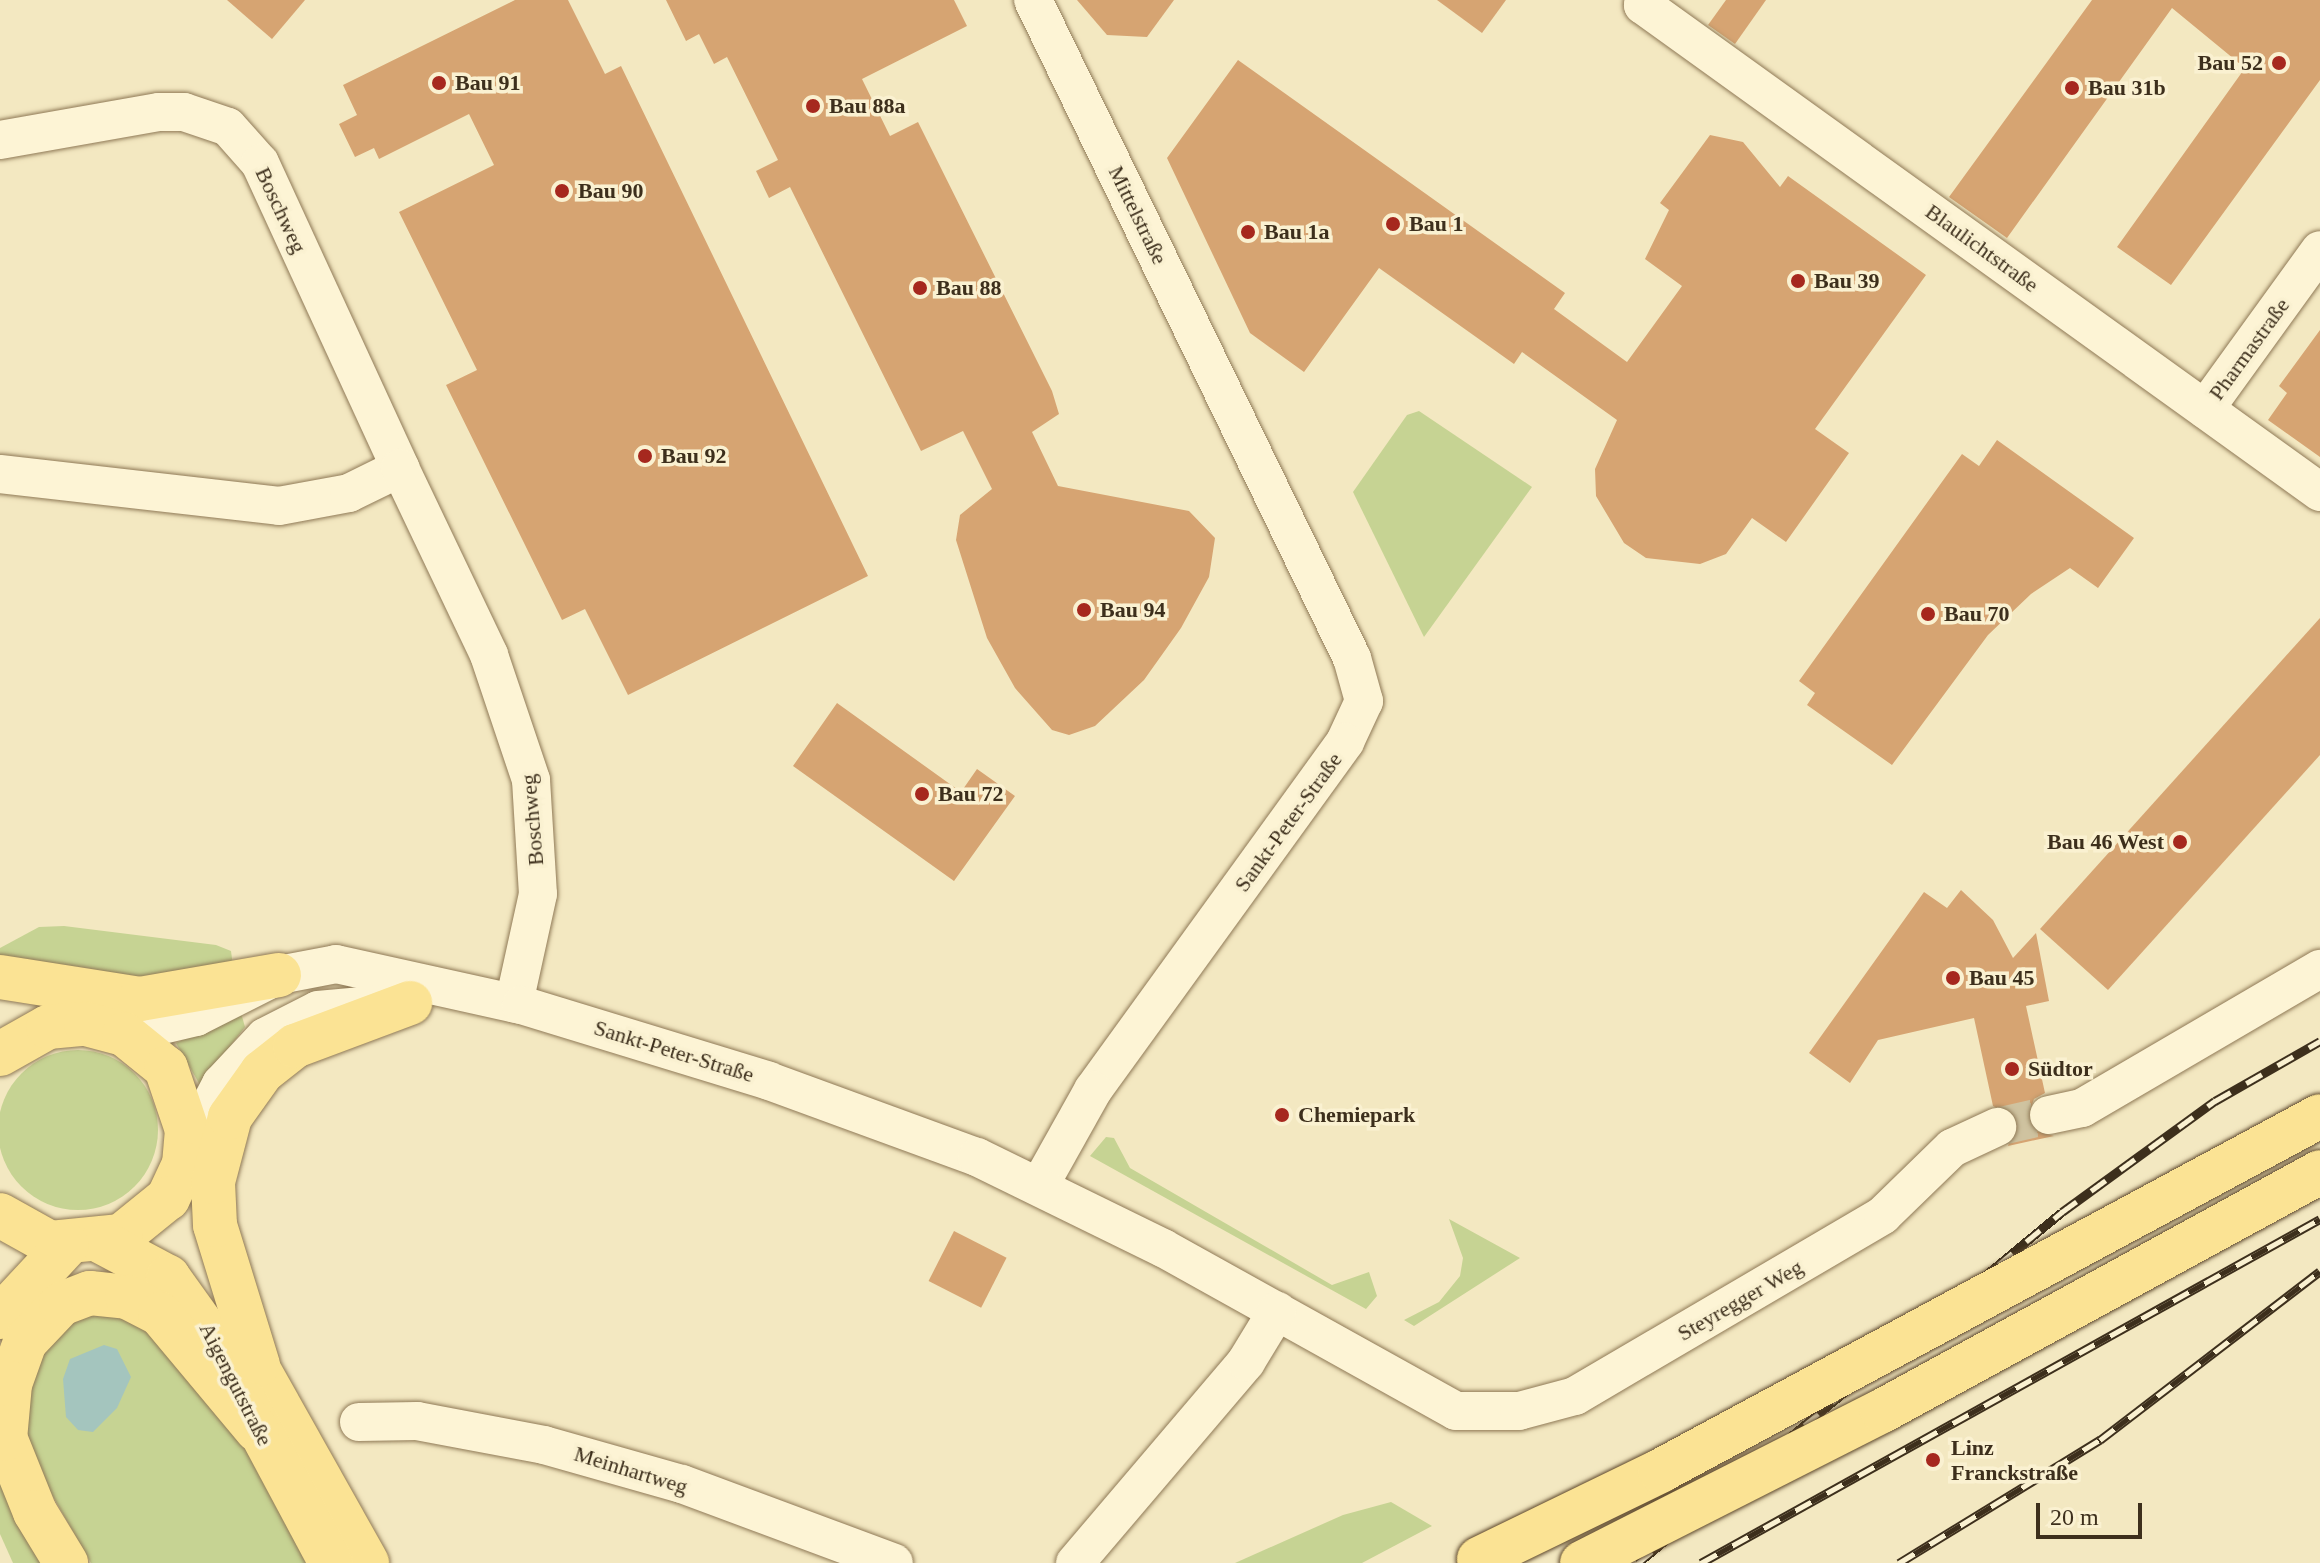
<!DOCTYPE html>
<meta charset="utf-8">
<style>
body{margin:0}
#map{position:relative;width:2320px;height:1563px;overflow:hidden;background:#f3e8c1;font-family:"Times New Roman",serif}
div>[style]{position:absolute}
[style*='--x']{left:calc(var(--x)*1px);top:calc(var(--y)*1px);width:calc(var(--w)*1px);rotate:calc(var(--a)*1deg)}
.green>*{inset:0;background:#c6d393}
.round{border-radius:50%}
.water>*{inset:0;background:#a4c5be}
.building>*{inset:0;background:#d6a472;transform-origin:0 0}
.minor-tunnel>*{height:38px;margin-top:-19px;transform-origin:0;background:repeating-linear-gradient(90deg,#cfc3a0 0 38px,transparent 0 57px)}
.roads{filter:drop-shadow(0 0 2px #8f7956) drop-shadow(0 0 2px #8f7956)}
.minor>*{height:38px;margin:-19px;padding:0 19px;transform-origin:19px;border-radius:19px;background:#fdf4d5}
.major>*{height:44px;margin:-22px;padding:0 22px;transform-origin:22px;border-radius:22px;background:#fbe394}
.rail>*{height:9px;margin-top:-4.5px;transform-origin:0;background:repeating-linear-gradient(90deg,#faf1d1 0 18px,#3d2f1c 0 36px);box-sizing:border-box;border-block:2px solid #3d2f1c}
.bridges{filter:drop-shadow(0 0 2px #5c462a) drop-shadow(0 0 2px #5c462a)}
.major-bridge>*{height:44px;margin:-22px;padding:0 22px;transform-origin:22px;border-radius:22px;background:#fbe394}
.dots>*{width:22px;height:22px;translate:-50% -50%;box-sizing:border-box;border:4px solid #faf1d1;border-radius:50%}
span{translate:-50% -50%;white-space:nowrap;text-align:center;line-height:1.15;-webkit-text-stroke:7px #faf1d1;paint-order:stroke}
.poi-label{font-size:22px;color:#3d2f1c;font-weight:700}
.right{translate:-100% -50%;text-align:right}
.left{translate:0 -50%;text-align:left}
.street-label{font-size:22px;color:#3d2f1c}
.scale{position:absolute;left:2036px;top:1503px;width:106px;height:36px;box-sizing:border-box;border:4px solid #3d2f1c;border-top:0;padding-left:10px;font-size:24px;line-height:28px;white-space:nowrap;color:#3d2f1c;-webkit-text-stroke:6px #faf1d1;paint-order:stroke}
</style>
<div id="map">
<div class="green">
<i style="clip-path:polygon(1419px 411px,1532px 487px,1424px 637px,1353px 492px,1407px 415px)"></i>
<i style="clip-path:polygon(64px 926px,216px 945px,231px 951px,233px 966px,143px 981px,0 960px,0 948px,39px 927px)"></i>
<i style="clip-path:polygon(241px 1013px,245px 1027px,200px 1085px,176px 1043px)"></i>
<i class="round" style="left:-2px;top:1050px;width:160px;height:160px"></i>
<i style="clip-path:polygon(1106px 1137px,1114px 1138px,1130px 1168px,1332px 1285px,1369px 1272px,1377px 1296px,1366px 1309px,1090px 1156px)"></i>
<i style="clip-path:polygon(1449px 1219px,1520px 1258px,1414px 1326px,1404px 1320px,1439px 1302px,1460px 1276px,1463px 1258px)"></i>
<i style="clip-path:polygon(106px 1309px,150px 1327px,246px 1443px,313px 1563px,91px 1563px,35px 1465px,24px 1419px,39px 1344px,59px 1322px)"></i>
<i style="clip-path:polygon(0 1483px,44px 1563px,13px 1563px,0 1534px)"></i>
<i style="clip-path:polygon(1391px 1502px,1432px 1526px,1362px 1563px,1235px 1563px,1343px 1515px)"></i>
</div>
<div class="water">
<i style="clip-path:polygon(104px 1345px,117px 1349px,131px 1377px,117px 1408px,93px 1432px,78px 1430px,66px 1417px,63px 1379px,70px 1359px)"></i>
</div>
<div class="building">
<i style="clip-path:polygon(227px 0,305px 0,272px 39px)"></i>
<i style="clip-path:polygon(515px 0,568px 0,605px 74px,621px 66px,868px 576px,628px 695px,585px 609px,562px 620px,446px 385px,477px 370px,399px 212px,494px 165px,469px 114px,379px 159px,374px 148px,355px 157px,339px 124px,357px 115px,343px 85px)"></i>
<i style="clip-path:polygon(666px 0,954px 0,967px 26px,862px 79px,890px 136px,918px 122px,1052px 391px,1059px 414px,1032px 432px,1058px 486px,1189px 511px,1215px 538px,1209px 577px,1181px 628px,1144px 680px,1095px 726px,1069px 735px,1052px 730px,1015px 688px,987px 638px,956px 540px,960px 515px,992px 489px,963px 431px,921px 451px,790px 187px,769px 198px,756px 171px,778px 160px,727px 57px,714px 64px,699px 34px,686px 41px)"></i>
<i style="clip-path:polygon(1077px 0,1174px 0,1147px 37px,1107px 35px)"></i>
<i style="clip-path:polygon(1437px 0,1506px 0,1482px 33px)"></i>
<i style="clip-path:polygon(1726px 0,1766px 0,1735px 44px,1708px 25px)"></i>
<i style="clip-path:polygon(2092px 0,2320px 0,2320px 80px,2171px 285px,2117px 247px,2245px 68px,2172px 8px,2007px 238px,1949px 197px)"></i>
<i style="clip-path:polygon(1238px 60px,1565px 293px,1554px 309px,1627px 362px,1682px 286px,1645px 259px,1669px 210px,1660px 203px,1710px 135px,1743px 142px,1780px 187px,1788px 176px,1926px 275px,1815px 429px,1849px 453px,1786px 542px,1752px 518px,1726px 554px,1700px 564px,1646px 558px,1624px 543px,1596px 496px,1595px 469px,1617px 420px,1522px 352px,1514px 364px,1379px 268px,1304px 372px,1250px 333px,1167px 158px)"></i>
<i style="clip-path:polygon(2320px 330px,2320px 457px,2268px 420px,2287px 393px,2279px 386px)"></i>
<i style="clip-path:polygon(1997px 440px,2134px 538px,2098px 588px,2070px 568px,2031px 594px,1988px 635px,1892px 765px,1807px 705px,1815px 693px,1799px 681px,1962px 454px,1979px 466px)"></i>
<i style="clip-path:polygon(2320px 618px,2320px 755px,2108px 990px,2040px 929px)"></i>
<i style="clip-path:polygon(837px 703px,961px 792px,977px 769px,1015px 796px,954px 881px,793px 766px)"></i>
<i style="clip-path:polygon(1961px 890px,1993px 920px,2013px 958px,2036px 933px,2049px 1001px,2026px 1006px,2045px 1093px,2034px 1099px,2027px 1119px,2033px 1130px,2054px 1136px,2008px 1146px,2017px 1118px,1993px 1106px,1974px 1018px,1878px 1040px,1850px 1083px,1809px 1053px,1924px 892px,1947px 908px)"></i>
<i style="left:954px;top:1231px;width:59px;height:56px;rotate:27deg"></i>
</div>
<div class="minor-tunnel">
<i style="--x:1997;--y:1127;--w:53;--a:-13"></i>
</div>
<div class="roads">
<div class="minor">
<i style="--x:1033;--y:0;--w:731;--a:64.14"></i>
<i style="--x:1352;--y:658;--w:45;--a:74.4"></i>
<i style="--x:1364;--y:701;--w:45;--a:114.9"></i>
<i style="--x:1345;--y:742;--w:430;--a:125.9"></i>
<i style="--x:1093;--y:1090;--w:109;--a:119.2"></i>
<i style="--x:1646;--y:0;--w:6;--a:121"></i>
<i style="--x:1643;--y:5;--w:834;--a:35.73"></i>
<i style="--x:0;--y:140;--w:161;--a:-10"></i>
<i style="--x:159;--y:112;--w:25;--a:0"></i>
<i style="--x:184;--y:112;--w:46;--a:18.8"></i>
<i style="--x:228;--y:127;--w:48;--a:48.4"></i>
<i style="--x:260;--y:163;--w:336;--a:65.3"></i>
<i style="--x:2205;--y:409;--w:196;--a:-54.1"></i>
<i style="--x:0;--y:474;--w:281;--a:6.5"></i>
<i style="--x:279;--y:506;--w:71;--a:-10.5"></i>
<i style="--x:349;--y:493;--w:57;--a:-26.1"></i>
<i style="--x:400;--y:468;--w:207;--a:64.5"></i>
<i style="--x:489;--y:655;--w:132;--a:71.4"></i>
<i style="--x:531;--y:780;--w:114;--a:86.5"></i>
<i style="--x:538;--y:894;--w:112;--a:102.4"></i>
<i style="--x:124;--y:1034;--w:74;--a:-13.3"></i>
<i style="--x:196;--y:1017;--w:93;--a:-26.8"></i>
<i style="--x:279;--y:975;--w:58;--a:-10.9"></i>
<i style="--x:336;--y:964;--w:189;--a:12.5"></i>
<i style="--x:521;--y:1005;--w:259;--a:17"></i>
<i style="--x:769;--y:1081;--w:221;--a:20.1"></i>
<i style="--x:977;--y:1157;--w:207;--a:26.1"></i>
<i style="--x:1163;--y:1248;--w:335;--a:29.1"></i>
<i style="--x:1456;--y:1411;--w:63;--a:0"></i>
<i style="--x:1519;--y:1411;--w:58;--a:-15"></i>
<i style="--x:1575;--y:1396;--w:357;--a:-30.4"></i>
<i style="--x:1883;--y:1215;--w:96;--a:-44.2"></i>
<i style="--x:1952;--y:1148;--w:50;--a:-25"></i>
<i style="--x:2049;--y:1115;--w:34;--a:-12"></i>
<i style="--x:2082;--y:1108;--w:276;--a:-30.3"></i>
<i style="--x:186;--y:1151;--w:76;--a:-62.4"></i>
<i style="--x:221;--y:1084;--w:64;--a:-46.9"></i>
<i style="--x:265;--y:1037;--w:59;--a:-27"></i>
<i style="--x:318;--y:1010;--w:75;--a:-5.3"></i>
<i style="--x:359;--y:1422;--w:58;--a:-1"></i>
<i style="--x:417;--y:1421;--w:129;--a:10.7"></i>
<i style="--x:544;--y:1445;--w:143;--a:15.8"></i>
<i style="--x:682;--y:1484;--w:226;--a:20.4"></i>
<i style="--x:1075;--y:1563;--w:264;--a:-49.6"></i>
<i style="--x:1246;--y:1362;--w:60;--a:-58.7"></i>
</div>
<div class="major">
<i style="--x:0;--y:977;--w:142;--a:8.9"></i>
<i style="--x:140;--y:999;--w:141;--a:-9.8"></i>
<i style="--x:0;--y:1054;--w:55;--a:-29.4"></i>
<i style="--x:48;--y:1027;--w:38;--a:-5"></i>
<i style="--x:86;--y:1024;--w:39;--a:15"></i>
<i style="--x:124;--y:1034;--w:54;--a:39"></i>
<i style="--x:166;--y:1068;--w:65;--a:71.3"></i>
<i style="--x:187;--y:1130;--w:34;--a:95"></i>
<i style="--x:184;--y:1164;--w:38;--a:115"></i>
<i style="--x:168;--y:1198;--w:60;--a:141"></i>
<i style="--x:121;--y:1236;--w:71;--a:174.4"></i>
<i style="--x:50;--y:1243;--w:57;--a:-150.8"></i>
<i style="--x:102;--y:1242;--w:75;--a:27.9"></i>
<i style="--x:168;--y:1277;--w:82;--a:54.4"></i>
<i style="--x:0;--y:1317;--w:98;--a:-47.1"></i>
<i style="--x:242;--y:1340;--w:256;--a:60.7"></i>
<i style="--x:258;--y:1365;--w:146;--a:-107.1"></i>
<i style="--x:215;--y:1225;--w:43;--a:-92.7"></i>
<i style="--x:213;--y:1182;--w:67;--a:-75.3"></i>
<i style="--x:230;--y:1117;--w:55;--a:-54.6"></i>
<i style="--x:262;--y:1072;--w:42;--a:-38.2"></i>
<i style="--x:295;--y:1046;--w:123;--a:-20.5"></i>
<i style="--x:245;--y:1402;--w:183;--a:61.9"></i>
<i style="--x:0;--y:1425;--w:94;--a:68.1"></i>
<i style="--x:35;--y:1512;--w:60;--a:58.7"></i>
<i style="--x:5;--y:1439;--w:55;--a:-84.8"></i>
<i style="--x:10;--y:1384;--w:45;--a:-70.3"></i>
<i style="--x:25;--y:1342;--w:52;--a:-46.5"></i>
<i style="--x:61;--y:1304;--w:31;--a:-21"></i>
<i style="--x:90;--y:1293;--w:37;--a:6"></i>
<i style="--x:127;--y:1297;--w:37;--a:27"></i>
<i style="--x:160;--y:1314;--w:151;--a:50.1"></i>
</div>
</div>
<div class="rail">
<i style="--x:1638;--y:1563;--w:550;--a:-39.62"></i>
<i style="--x:2062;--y:1212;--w:189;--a:-36"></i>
<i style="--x:2215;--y:1101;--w:121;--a:-29.7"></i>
<i style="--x:1701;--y:1563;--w:708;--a:-29.06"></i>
<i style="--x:1899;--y:1563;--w:236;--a:-31.5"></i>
<i style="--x:2100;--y:1440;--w:277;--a:-37.5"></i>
</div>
<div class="bridges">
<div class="major-bridge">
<i style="--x:1479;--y:1559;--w:201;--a:-25.9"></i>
<i style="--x:1660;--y:1471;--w:749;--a:-28.27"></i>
<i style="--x:1582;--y:1563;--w:336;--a:-26.9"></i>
<i style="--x:1882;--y:1411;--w:499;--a:-28.6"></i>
</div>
</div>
<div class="dots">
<i style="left:2279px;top:63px;background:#a6281e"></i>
<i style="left:439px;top:83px;background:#a6281e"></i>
<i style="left:2072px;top:88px;background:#a6281e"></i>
<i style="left:813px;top:106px;background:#a6281e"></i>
<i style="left:562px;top:191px;background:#a6281e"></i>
<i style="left:1393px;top:224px;background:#a6281e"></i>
<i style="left:1248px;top:232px;background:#a6281e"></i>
<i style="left:1798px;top:281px;background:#a6281e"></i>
<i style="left:920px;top:288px;background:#a6281e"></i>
<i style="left:645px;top:456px;background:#a6281e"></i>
<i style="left:1084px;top:610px;background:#a6281e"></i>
<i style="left:1928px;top:614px;background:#a6281e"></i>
<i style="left:922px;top:794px;background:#a6281e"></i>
<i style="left:2180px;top:842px;background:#a6281e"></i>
<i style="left:1953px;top:978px;background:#a6281e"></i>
<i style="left:2012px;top:1069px;background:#a6281e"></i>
<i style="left:1282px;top:1115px;background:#a6281e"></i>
<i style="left:1933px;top:1460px;background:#a6281e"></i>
</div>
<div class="poi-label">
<span class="right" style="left:2263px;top:63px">Bau 52</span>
<span class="left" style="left:455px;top:83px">Bau 91</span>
<span class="left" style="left:2088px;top:88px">Bau 31b</span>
<span class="left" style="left:829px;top:106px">Bau 88a</span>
<span class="left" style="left:578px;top:191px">Bau 90</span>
<span class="left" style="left:1409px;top:224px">Bau 1</span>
<span class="left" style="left:1264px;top:232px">Bau 1a</span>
<span class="left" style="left:1814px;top:281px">Bau 39</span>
<span class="left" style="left:936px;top:288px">Bau 88</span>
<span class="left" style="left:661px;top:456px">Bau 92</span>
<span class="left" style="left:1100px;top:610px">Bau 94</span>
<span class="left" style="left:1944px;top:614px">Bau 70</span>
<span class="left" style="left:938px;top:794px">Bau 72</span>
<span class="right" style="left:2164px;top:842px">Bau 46 West</span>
<span class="left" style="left:1969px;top:978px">Bau 45</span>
<span class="left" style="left:2028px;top:1069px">Südtor</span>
<span class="left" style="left:1298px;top:1115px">Chemiepark</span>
<span class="left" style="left:1951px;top:1460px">Linz<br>Franckstraße</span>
</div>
<div class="street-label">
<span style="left:281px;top:210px;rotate:65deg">Boschweg</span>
<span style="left:1138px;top:215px;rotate:64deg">Mittelstraße</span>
<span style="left:1982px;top:248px;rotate:36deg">Blaulichtstraße</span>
<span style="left:2249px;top:349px;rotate:-54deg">Pharmastraße</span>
<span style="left:532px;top:820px;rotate:-95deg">Boschweg</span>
<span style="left:1288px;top:822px;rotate:-54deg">Sankt-Peter-Straße</span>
<span style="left:674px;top:1051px;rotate:17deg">Sankt-Peter-Straße</span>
<span style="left:1740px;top:1300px;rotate:-30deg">Steyregger Weg</span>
<span style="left:236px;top:1384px;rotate:63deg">Aigengutstraße</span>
<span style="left:631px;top:1470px;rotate:17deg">Meinhartweg</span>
</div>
<div class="scale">20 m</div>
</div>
